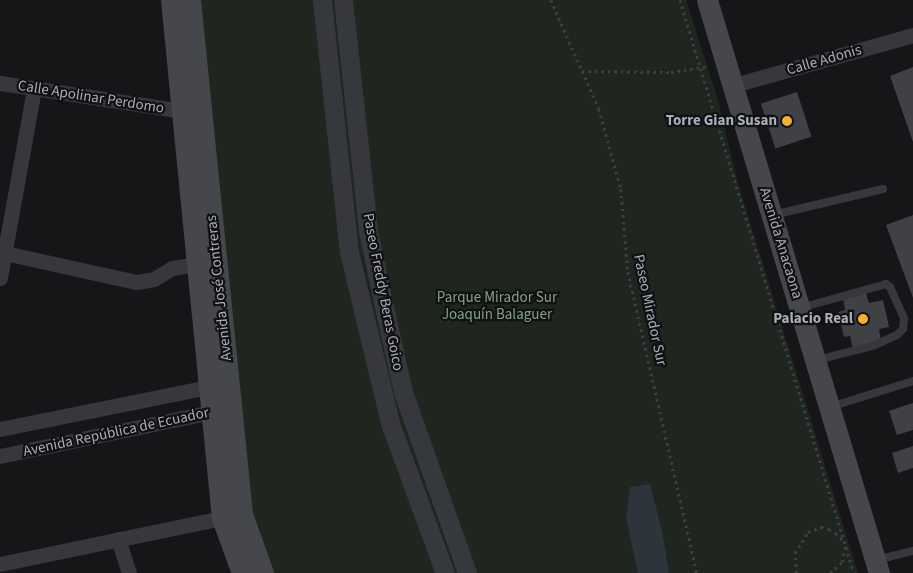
<!DOCTYPE html>
<meta charset="utf-8">
<style>
body{margin:0}
#map{position:relative;width:913px;height:573px;overflow:hidden;background:#161618;font-family:"Source Sans 3",sans-serif}
div>[style]{position:absolute}
[style*='--x']{left:calc(var(--x)*1px);top:calc(var(--y)*1px);width:calc(var(--w)*1px);rotate:calc(var(--a)*1deg)}
.green>*{inset:0;background:#1e261f}
.water>*{inset:0;background:#2c353c}
.building>*{inset:0;background:#404145;transform-origin:0 0}
.path>*{height:2.5px;margin-top:-1.25px;transform-origin:0;background:repeating-linear-gradient(90deg,#3d3f44 0 2.5px,transparent 0 6.5px)}
.service>*{height:8px;margin:-4px;padding:0 4px;transform-origin:4px;border-radius:4px;background:#37383d}
.minor>*{height:15px;margin:-7.5px;padding:0 7.5px;transform-origin:7.5px;border-radius:7.5px;background:#37383d}
.tertiary>*{height:19px;margin:-9.5px;padding:0 9.5px;transform-origin:9.5px;border-radius:9.5px;background:#37383d}
.secondary>*{height:21px;margin:-10.5px;padding:0 10.5px;transform-origin:10.5px;border-radius:10.5px;background:#45474d}
.dots>*{width:14px;height:14px;translate:-50% -50%;box-sizing:border-box;border:2px solid #111113;border-radius:50%}
span{translate:-50% -50%;white-space:nowrap;text-align:center;line-height:1.15;-webkit-text-stroke:4.5px #111113;paint-order:stroke}
.street-label{font-size:15px;color:#a8adb8}
.poi-label{font-size:15px;color:#a8adb8;font-weight:700}
.right{translate:-100% -50%;text-align:right}
.park-label{font-size:15px;color:#7fa381}
</style>
<div id="map">
<div class="green">
<i style="clip-path:polygon(199px 0,686px 0,716px 93px,738px 183px,858px 573px,271px 573px,249px 513px)"></i>
</div>
<div class="water">
<i style="clip-path:polygon(650px 484px,662px 531px,669px 573px,638px 573px,633px 551px,626px 518px,630px 487px)"></i>
</div>
<div class="building">
<i style="clip-path:polygon(913px 67px,913px 142px,890px 76px)"></i>
<i style="left:797px;top:92px;width:47px;height:38px;rotate:72deg"></i>
<i style="clip-path:polygon(913px 215px,913px 298px,886px 225px)"></i>
<i style="clip-path:polygon(866px 293px,869px 303px,883px 300px,889px 327px,879px 329px,881px 342px,853px 348px,850px 336px,844px 337px,838px 312px,845px 310px,843px 298px)"></i>
<i style="clip-path:polygon(913px 403px,913px 430px,897px 435px,889px 411px)"></i>
<i style="clip-path:polygon(913px 446px,913px 468px,898px 473px,892px 453px)"></i>
</div>
<div class="path">
<i style="--x:551;--y:0;--w:119;--a:66.2"></i>
<i style="--x:599;--y:109;--w:83;--a:74.6"></i>
<i style="--x:621;--y:189;--w:83;--a:85.2"></i>
<i style="--x:628;--y:272;--w:309;--a:77.1"></i>
<i style="--x:680;--y:0;--w:599;--a:73.11"></i>
<i style="--x:582;--y:71;--w:89;--a:0.6"></i>
<i style="--x:671;--y:72;--w:37;--a:-9"></i>
<i style="--x:796;--y:573;--w:20;--a:-93"></i>
<i style="--x:795;--y:553;--w:25;--a:-58"></i>
<i style="--x:808;--y:532;--w:14;--a:-21"></i>
<i style="--x:821;--y:527;--w:8;--a:14"></i>
<i style="--x:829;--y:529;--w:8;--a:30"></i>
<i style="--x:836;--y:533;--w:11;--a:49"></i>
<i style="--x:830;--y:573;--w:16;--a:-43"></i>
<i style="--x:842;--y:562;--w:16;--a:-79"></i>
</div>
<div class="service">
<i style="--x:773;--y:215;--w:113;--a:-13.3"></i>
<i style="--x:800;--y:308;--w:89;--a:-15.6"></i>
<i style="--x:886;--y:284;--w:5;--a:37"></i>
<i style="--x:890;--y:287;--w:35;--a:66"></i>
<i style="--x:904;--y:319;--w:10;--a:96"></i>
<i style="--x:903;--y:329;--w:8;--a:135"></i>
<i style="--x:897;--y:335;--w:27;--a:156"></i>
<i style="--x:872;--y:346;--w:57;--a:165.7"></i>
<i style="--x:830;--y:407;--w:87;--a:-17.4"></i>
<i style="--x:876;--y:560;--w:38;--a:-14"></i>
</div>
<div class="minor">
<i style="--x:0;--y:83;--w:184;--a:8.7"></i>
<i style="--x:734;--y:85;--w:186;--a:-15.6"></i>
<i style="--x:0;--y:252;--w:140;--a:12.4"></i>
<i style="--x:137;--y:282;--w:17;--a:-10"></i>
<i style="--x:154;--y:279;--w:21;--a:-31"></i>
<i style="--x:172;--y:268;--w:25;--a:-9"></i>
<i style="--x:0;--y:278;--w:192;--a:-79.8"></i>
<i style="--x:0;--y:429;--w:222;--a:-11.4"></i>
<i style="--x:0;--y:456;--w:226;--a:-11.8"></i>
<i style="--x:118;--y:539;--w:36;--a:72"></i>
<i style="--x:0;--y:564;--w:227;--a:-11.7"></i>
</div>
<div class="tertiary">
<i style="--x:322;--y:0;--w:253;--a:83.9"></i>
<i style="--x:349;--y:252;--w:176;--a:76.5"></i>
<i style="--x:390;--y:423;--w:160;--a:69.9"></i>
<i style="--x:343;--y:0;--w:232;--a:83.8"></i>
<i style="--x:368;--y:231;--w:82;--a:78"></i>
<i style="--x:385;--y:311;--w:83;--a:77.5"></i>
<i style="--x:403;--y:392;--w:192;--a:70.5"></i>
</div>
<div class="secondary">
<i style="--x:171;--y:0;--w:521;--a:84.38"></i>
<i style="--x:222;--y:518;--w:59;--a:70"></i>
<i style="--x:190;--y:0;--w:517;--a:84.22"></i>
<i style="--x:242;--y:514;--w:63;--a:70.4"></i>
<i style="--x:707;--y:0;--w:598;--a:73.29"></i>
</div>
<div class="dots">
<i style="left:787px;top:121px;background:#f2b134"></i>
<i style="left:863px;top:319px;background:#f2b134"></i>
</div>
<div class="street-label">
<span style="left:824px;top:60px;rotate:-16deg">Calle Adonis</span>
<span style="left:91px;top:97px;rotate:9deg">Calle Apolinar Perdomo</span>
<span style="left:781px;top:243px;rotate:73deg">Avenida Anacaona</span>
<span style="left:219px;top:288px;rotate:-96deg">Avenida José Contreras</span>
<span style="left:383px;top:292px;rotate:79deg">Paseo Freddy Beras Goico</span>
<span style="left:650px;top:310px;rotate:78deg">Paseo Mirador Sur</span>
<span style="left:116px;top:432px;rotate:-12deg">Avenida República de Ecuador</span>
</div>
<div class="poi-label">
<span class="right" style="left:777px;top:121px">Torre Gian Susan</span>
<span class="right" style="left:853px;top:319px">Palacio Real</span>
</div>
<div class="park-label">
<span style="left:497px;top:306px">Parque Mirador Sur<br>Joaquín Balaguer</span>
</div>
</div>
